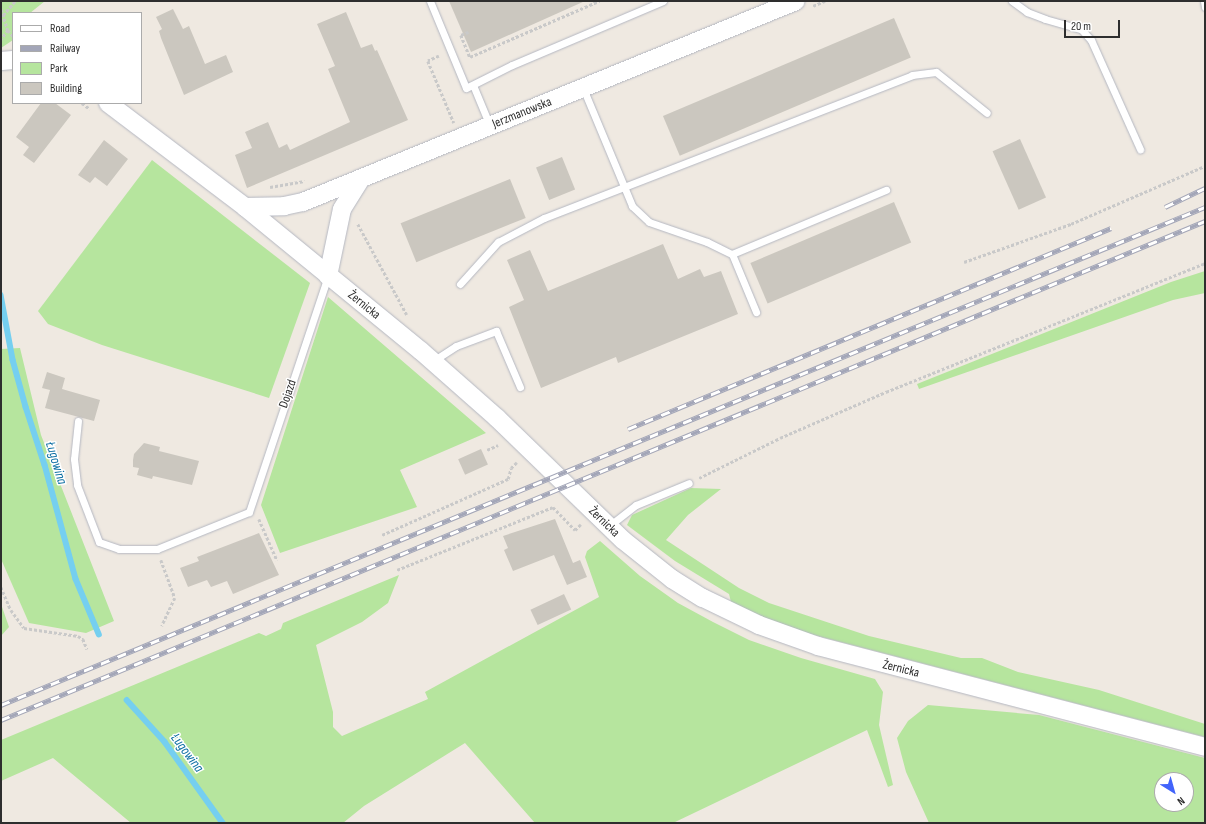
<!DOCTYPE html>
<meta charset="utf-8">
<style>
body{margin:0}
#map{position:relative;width:1206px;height:824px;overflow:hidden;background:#efe9e1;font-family:"Sofia Sans Condensed",sans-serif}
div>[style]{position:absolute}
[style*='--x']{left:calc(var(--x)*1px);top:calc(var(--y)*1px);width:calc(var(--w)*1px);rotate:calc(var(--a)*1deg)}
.green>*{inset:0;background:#b6e59e}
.stream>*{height:5.5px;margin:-2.75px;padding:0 2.75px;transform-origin:2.75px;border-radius:2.75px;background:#75cff0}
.building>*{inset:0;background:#cbc7bf;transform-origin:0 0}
.path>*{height:2.5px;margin-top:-1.25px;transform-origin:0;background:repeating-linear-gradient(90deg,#c9c9c9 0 3px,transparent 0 5px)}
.roads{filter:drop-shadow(0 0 1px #b4b7c1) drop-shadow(0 0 1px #b4b7c1)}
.service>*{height:7px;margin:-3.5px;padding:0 3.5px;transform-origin:3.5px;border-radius:3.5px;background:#fff}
.tertiary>*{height:18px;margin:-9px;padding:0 9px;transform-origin:9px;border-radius:9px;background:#fff}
.rail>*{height:4.5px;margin-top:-2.25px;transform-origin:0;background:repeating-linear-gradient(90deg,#fff 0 9px,#a3a6b8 0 18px);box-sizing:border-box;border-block:1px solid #a3a6b8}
span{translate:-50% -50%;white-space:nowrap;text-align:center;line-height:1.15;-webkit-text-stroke:3px #fff;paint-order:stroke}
.street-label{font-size:13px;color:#2e2e2e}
.water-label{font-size:14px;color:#0d6fa3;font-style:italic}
.frame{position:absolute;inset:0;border:2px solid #2e2e2e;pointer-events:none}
.legend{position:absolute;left:12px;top:12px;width:130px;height:92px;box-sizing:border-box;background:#fff;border:1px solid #ababab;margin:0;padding:5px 7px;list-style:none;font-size:12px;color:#2e2e2e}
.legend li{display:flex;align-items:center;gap:8px;height:20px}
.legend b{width:20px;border:1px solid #ababab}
.north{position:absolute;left:1154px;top:772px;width:40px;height:40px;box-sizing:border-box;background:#fff;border:1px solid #ababab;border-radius:50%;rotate:143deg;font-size:11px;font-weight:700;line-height:16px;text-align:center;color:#2e2e2e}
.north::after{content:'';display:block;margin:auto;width:14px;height:18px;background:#4264fb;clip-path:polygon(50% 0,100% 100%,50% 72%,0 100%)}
.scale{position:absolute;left:1064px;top:20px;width:56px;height:18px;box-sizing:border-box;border:2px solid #2e2e2e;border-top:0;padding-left:5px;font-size:12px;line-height:14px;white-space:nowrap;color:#2e2e2e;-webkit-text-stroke:3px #fff;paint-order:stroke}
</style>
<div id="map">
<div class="green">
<i style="clip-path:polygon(1px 1px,45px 1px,30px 13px,13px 13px,13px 40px,1px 48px)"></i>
<i style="clip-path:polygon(152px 160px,310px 283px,269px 398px,102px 345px,48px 324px,38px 311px)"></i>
<i style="clip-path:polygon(1205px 271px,1205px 293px,1173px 300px,919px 389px,917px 384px,1171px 282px)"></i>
<i style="clip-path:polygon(328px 297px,486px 433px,400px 470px,417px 507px,280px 553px,261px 505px)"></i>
<i style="clip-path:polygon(20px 348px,41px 435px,114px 621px,86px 633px,29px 623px,1px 559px,1px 349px)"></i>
<i style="clip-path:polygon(691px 488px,721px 489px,688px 515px,666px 540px,739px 588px,769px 603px,869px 636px,961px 658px,982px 658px,1018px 672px,1099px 690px,1205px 724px,1205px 737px,810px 634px,763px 618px,731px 602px,729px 594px,675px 561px,627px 525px,632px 515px)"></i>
<i style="clip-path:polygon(600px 541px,640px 576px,678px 603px,713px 622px,749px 640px,801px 658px,875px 679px,883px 692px,879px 725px,893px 785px,888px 787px,867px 730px,673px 823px,535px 823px,465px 743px,364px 806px,343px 823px,131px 823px,53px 758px,1px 781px,1px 740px,259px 633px,266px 636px,281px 629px,283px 623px,399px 575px,388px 603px,362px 622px,316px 645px,333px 712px,333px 727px,342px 736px,428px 699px,425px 692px,599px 597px,585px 557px,587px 551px)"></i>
<i style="clip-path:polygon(1px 604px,9px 627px,1px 636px)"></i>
<i style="clip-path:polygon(evenodd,928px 705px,1039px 715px,1205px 758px,1205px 823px,929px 823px,906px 772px,897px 738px,908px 721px,928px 705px,1162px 780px,1186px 780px,1186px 804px,1162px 804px,1162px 780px)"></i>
</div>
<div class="stream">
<i style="--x:1;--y:295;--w:66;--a:79.5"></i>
<i style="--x:13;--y:360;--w:49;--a:74.5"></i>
<i style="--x:26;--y:407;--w:61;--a:71.9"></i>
<i style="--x:45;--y:465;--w:118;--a:74.8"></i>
<i style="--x:76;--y:579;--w:60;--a:67.3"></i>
<i style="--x:127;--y:700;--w:57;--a:47.9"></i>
<i style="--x:165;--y:742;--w:100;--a:54.4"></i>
</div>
<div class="building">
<i style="clip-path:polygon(449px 1px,585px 1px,471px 52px)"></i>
<i style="clip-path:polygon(173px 9px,183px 29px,189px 26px,205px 64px,226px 55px,233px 72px,184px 95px,161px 38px,159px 31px,162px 29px,156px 17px)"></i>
<i style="clip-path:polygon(346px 12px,361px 48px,372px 44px,375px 51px,377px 50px,408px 120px,247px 188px,235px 155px,252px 148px,245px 132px,268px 122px,279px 148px,287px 144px,290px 150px,350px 122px,328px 69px,335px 66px,317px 24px)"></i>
<i style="left:894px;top:18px;width:43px;height:251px;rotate:67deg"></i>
<i style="clip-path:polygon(41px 103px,55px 103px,71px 115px,34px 163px,23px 155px,29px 147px,16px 137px)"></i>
<i style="left:1020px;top:139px;width:64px;height:30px;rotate:66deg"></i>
<i style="clip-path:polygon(104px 140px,128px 159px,107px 186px,95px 177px,90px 183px,78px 175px)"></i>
<i style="left:562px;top:157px;width:35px;height:28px;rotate:68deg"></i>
<i style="left:510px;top:179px;width:42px;height:118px;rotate:68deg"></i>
<i style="left:894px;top:202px;width:44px;height:156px;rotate:67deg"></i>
<i style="clip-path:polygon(663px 244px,678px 279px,700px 269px,704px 277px,721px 271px,738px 314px,618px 363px,616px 357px,541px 388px,509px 307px,524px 300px,507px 260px,530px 250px,548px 291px)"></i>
<i style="clip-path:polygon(47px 372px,65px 378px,62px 389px,100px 400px,94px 421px,45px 408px,50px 390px,42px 388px)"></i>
<i style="clip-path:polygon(144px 443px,160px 447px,159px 451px,199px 461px,192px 485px,153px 476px,152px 479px,137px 475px,139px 468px,133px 467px,133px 460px,134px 454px)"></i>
<i style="left:481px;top:449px;width:17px;height:25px;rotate:66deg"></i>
<i style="clip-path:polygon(555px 519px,573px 563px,580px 560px,587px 577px,567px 585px,554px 555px,513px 571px,504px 550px,508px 548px,503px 536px)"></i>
<i style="clip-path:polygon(259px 533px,279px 575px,233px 594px,227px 581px,211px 587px,207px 580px,188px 587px,180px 568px,199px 561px,197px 557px)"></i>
<i style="left:564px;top:594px;width:17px;height:37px;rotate:65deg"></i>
</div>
<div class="path">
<i style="--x:813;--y:6;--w:13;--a:-23"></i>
<i style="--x:1;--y:9;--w:22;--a:72"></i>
<i style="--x:8;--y:30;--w:12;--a:125"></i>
<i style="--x:3;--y:15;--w:18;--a:-49"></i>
<i style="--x:8;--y:30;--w:8;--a:50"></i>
<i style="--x:461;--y:35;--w:24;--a:68"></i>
<i style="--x:470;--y:57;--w:141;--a:-23.5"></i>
<i style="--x:461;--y:35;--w:8;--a:-23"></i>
<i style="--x:439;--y:56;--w:12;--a:156"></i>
<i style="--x:428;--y:61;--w:67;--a:67.2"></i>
<i style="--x:82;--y:103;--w:10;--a:37"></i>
<i style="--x:270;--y:187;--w:35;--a:-10"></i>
<i style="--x:358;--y:224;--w:103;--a:61.7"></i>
<i style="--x:964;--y:262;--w:114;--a:-19.6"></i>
<i style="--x:1071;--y:224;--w:146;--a:-23.4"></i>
<i style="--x:487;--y:450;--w:12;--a:-24"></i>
<i style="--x:699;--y:478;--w:90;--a:-26.3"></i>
<i style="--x:780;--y:438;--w:116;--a:-23.5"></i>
<i style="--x:886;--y:392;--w:344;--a:-22"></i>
<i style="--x:259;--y:519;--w:45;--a:66.3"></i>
<i style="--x:382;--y:535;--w:138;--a:-24"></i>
<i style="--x:508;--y:479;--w:11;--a:-75"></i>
<i style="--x:511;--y:468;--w:8;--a:-45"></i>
<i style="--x:161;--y:560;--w:40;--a:69.8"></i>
<i style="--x:175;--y:598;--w:31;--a:115"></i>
<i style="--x:397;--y:570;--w:168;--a:-22"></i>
<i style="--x:553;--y:507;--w:32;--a:46"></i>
<i style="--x:575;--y:530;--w:8;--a:-45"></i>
<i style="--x:1;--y:587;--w:25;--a:67"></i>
<i style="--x:11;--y:610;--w:22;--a:54"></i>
<i style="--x:24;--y:628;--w:55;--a:8.4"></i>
<i style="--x:78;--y:636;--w:6;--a:31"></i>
<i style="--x:83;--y:639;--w:11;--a:68"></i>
</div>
<div class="roads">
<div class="service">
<i style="--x:430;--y:1;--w:94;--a:67.5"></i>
<i style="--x:466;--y:88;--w:51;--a:-26.6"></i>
<i style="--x:512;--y:65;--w:164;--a:-23"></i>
<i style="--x:1012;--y:1;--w:19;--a:36"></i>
<i style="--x:1027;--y:12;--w:19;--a:21"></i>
<i style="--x:1045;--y:19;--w:37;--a:16"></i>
<i style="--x:1081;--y:29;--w:15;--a:48"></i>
<i style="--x:1091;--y:40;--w:120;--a:65.8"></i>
<i style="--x:1204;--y:1;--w:6;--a:81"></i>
<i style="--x:473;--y:85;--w:44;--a:67.5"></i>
<i style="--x:583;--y:88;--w:128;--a:67.4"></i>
<i style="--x:632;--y:206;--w:23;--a:43"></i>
<i style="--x:649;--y:222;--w:61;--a:19"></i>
<i style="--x:707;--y:242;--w:28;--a:26"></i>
<i style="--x:732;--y:254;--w:63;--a:67.5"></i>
<i style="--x:732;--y:254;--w:167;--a:-22.6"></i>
<i style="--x:460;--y:284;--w:57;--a:-47.9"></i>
<i style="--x:498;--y:242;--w:52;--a:-27.6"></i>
<i style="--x:544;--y:218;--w:395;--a:-21.2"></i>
<i style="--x:912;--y:75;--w:24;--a:-7"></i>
<i style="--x:936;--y:72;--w:65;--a:38.8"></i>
<i style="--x:433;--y:361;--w:27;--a:-33"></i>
<i style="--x:456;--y:346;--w:43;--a:-20.6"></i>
<i style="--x:496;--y:331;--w:61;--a:66.8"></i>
<i style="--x:78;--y:421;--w:38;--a:96"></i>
<i style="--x:74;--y:459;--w:26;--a:83"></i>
<i style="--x:77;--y:485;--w:61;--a:68.9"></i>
<i style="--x:99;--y:542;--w:21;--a:19"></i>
<i style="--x:119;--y:549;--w:38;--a:0"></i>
<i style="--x:157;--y:549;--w:99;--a:-21.9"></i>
<i style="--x:249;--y:512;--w:249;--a:-71.5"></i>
<i style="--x:609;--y:526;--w:34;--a:-38"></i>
<i style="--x:636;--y:505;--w:57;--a:-22.5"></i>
</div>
<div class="tertiary">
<i style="--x:1;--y:61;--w:12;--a:-5"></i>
<i style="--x:108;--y:103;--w:172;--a:37.2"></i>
<i style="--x:245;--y:207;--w:227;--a:39.3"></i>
<i style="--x:421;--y:351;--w:101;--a:41.4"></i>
<i style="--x:497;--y:418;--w:175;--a:44.1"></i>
<i style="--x:623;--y:540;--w:63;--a:38.5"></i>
<i style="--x:672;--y:579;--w:36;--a:32"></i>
<i style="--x:703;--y:598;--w:62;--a:25.7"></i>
<i style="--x:759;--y:625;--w:63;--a:19.6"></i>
<i style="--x:818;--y:646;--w:400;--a:14.6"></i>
<i style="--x:245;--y:207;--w:39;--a:-1"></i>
<i style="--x:284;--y:206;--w:19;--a:-12"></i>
<i style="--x:303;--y:202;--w:532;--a:-22.18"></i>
<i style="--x:328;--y:276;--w:68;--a:-78.2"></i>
<i style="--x:342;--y:209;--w:36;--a:-58"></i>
</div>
</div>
<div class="rail">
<i style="--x:1165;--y:207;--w:44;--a:-25.4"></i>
<i style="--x:628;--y:429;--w:523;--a:-22.59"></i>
<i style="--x:1;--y:705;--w:1303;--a:-22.47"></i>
<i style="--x:1;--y:720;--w:1303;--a:-22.51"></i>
</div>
<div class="street-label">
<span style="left:522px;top:113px;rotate:-22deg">Jerzmanowska</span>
<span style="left:364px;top:305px;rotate:39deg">Żernicka</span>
<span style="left:288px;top:394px;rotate:-71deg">Dojazd</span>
<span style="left:604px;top:522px;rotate:44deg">Żernicka</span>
<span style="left:901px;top:669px;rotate:14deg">Żernicka</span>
</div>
<div class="water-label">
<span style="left:56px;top:463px;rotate:73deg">Ługowina</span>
<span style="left:187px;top:753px;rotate:53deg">Ługowina</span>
</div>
<div class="frame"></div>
<ul class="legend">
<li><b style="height:5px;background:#fff"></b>Road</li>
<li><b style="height:5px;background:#a3a6b8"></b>Railway</li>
<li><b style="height:11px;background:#b6e59e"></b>Park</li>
<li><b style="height:11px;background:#cbc7bf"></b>Building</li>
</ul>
<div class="north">N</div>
<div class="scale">20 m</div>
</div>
